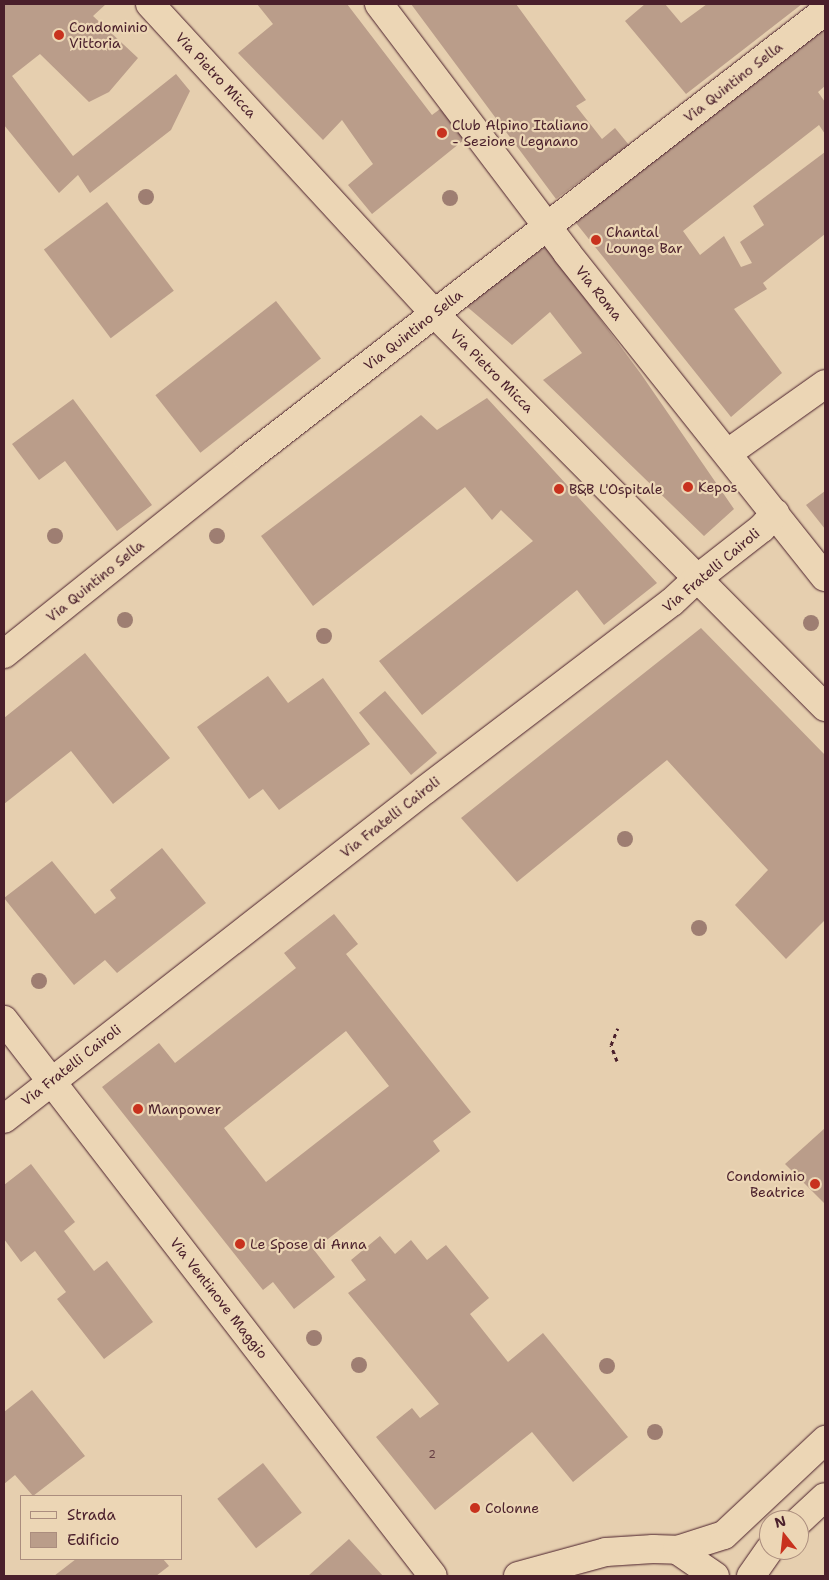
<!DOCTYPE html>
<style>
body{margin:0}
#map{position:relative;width:829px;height:1580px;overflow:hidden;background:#e6cfaf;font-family:"Shantell Sans",sans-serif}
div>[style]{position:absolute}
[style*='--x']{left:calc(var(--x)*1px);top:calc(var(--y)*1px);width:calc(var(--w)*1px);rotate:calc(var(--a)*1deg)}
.building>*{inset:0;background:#ba9d8a;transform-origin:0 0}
.path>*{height:3px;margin-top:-1.5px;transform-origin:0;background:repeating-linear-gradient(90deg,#4a1f2b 0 4px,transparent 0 8px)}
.roads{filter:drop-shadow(0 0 1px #4a1f2b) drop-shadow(0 0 1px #4a1f2b)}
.street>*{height:28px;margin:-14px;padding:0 14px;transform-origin:14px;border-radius:14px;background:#ecd6b5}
.secondary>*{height:28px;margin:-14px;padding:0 14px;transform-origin:14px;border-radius:14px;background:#ecd6b5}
.trees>*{width:16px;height:16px;margin:-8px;border-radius:50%;background:#9e7e72}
.dots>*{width:14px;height:14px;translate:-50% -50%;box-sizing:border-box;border:2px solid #ecd6b5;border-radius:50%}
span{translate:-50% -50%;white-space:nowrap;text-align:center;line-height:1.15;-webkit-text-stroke:4.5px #ecd6b5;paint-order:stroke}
.number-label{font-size:11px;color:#663e43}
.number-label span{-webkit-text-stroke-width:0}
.poi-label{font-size:14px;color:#4a1f2b}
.left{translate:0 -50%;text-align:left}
.right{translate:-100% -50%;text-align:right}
.street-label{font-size:14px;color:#4a1f2b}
.frame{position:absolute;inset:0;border:5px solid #4a1f2b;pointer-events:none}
.legend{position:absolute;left:20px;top:1495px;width:162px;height:65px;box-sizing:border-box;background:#ecd6b5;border:1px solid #ab8d7e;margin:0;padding:6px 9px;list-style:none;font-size:15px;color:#4a1f2b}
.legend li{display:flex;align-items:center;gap:10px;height:25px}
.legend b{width:25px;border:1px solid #ab8d7e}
.north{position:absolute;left:759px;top:1510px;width:50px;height:50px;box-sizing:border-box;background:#ecd6b5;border:1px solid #ab8d7e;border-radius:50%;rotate:344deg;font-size:14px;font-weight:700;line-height:20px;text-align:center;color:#4a1f2b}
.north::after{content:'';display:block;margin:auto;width:18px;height:22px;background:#c8321e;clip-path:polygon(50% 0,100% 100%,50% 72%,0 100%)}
</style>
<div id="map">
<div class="building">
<i style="clip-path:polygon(6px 4px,106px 4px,93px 16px,138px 58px,109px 92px,89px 102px,40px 54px,12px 76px,73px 156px,176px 74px,190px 91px,171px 130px,90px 193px,78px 175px,59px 193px,4px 125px,4px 6px)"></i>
<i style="clip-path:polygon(257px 4px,347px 4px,432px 115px,440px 109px,465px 139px,372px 214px,348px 185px,373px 164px,342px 120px,323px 140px,238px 53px,273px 24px)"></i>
<i style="clip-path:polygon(411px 4px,516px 4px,586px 100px,576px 106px,602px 139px,615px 128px,629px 145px,556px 199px)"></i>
<i style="clip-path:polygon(645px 4px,665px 4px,681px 23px,707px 4px,802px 4px,686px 94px,625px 21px)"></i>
<i style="clip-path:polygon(825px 25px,825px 86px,818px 92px,825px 102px,825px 134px,819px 125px,683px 231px,700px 255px,724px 236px,741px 267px,752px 263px,740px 242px,764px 225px,753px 206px,825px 152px,825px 234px,763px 283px,767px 289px,734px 309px,782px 373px,731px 417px,572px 218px)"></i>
<i style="left:107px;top:202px;width:111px;height:79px;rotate:53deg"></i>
<i style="clip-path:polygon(546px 246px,641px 374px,734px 509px,704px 536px,543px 380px,582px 353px,550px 312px,512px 345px,465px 305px)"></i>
<i style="left:276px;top:301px;width:73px;height:153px;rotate:52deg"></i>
<i style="clip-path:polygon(487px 398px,657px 583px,604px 625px,577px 590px,422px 715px,379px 661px,533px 541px,501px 510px,492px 520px,465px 487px,313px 606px,261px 536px,421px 415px,437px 430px)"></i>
<i style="clip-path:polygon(73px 399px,152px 505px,117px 531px,65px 461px,39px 480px,12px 444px)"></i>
<i style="clip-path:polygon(825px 491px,825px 529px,806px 505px)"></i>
<i style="clip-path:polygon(701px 628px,825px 755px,825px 920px,786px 959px,735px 905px,768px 870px,667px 760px,517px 882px,461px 818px)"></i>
<i style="clip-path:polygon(85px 653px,170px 758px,113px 804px,71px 751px,4px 804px,4px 718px)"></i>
<i style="clip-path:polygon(268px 676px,288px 703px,323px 678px,370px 744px,279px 810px,263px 789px,249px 799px,197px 727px)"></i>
<i style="left:385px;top:691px;width:81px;height:34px;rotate:50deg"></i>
<i style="clip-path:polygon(162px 848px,206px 903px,117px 973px,105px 960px,74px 985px,4px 898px,52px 861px,95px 914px,116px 898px,110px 890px)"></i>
<i style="clip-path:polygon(evenodd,334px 914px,358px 944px,346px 954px,471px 1112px,433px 1141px,440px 1151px,314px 1250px,335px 1277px,294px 1309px,273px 1282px,263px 1290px,102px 1087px,159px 1043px,175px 1063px,296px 968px,284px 953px,334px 914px,346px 1031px,389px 1086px,266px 1182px,224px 1128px,346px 1031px)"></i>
<i style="clip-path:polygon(825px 1128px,825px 1204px,785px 1164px)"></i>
<i style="clip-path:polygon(31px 1164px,75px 1222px,64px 1231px,94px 1271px,107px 1261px,153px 1322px,104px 1359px,57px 1299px,66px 1292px,35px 1251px,21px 1262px,4px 1239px,4px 1185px)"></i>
<i style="clip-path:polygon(380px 1236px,395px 1254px,411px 1240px,427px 1260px,446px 1245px,489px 1298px,470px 1314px,508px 1362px,543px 1333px,628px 1437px,573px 1482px,532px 1432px,435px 1510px,376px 1437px,412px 1408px,420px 1418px,439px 1404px,348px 1293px,366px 1280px,351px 1260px)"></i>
<i style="clip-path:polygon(32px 1390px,85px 1456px,33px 1496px,15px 1475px,4px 1484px,4px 1412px)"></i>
<i style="left:263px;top:1463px;width:63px;height:58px;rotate:52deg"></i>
<i style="clip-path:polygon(349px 1539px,383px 1576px,308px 1576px)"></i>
<i style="clip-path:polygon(76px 1559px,163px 1559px,169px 1566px,156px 1576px,54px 1576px)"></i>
</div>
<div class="path">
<i style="--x:617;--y:1061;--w:17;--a:-111"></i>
<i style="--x:611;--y:1045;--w:18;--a:-68"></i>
</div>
<div class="roads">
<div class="street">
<i style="--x:150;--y:4;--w:421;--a:47.4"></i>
<i style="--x:435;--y:314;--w:554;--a:45.22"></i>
<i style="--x:379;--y:4;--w:312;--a:52.9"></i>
<i style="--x:567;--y:253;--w:414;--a:51.5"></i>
<i style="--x:728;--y:453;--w:119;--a:-35.4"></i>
<i style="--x:4;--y:654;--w:312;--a:-38.7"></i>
<i style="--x:247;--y:459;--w:731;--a:-37.78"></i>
<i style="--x:4;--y:1119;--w:534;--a:-38.01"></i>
<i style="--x:425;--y:790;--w:310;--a:-37.3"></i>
<i style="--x:672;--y:602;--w:35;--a:-43"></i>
<i style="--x:698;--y:578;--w:81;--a:-38"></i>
<i style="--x:762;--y:528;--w:20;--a:-49"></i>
</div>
<div class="secondary">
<i style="--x:4;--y:1020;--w:702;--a:52.35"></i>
<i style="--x:799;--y:1521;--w:35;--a:-43"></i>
<i style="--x:677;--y:1550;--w:49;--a:-17.7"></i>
<i style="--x:724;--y:1535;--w:139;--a:-43.2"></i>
<i style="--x:518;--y:1576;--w:91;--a:-15.3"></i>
<i style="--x:606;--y:1552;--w:47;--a:-3.7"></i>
<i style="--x:653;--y:1549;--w:24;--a:2"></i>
<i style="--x:677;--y:1550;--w:46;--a:34.4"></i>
<i style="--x:751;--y:1576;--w:32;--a:-55"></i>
</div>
</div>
<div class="trees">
<i style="left:146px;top:197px"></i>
<i style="left:450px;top:198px"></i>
<i style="left:55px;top:536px"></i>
<i style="left:217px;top:536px"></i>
<i style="left:125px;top:620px"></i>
<i style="left:811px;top:623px"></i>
<i style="left:324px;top:636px"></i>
<i style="left:625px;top:839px"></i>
<i style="left:699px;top:928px"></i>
<i style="left:39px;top:981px"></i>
<i style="left:314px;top:1338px"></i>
<i style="left:359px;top:1365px"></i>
<i style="left:607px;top:1366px"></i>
<i style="left:655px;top:1432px"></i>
</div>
<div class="dots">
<i style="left:59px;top:35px;background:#c8321e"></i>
<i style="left:442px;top:133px;background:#c8321e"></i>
<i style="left:596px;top:240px;background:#c8321e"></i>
<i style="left:688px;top:487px;background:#c8321e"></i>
<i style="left:559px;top:489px;background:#c8321e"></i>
<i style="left:138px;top:1109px;background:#c8321e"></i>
<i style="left:815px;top:1184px;background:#c8321e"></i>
<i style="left:240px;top:1244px;background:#c8321e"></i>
<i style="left:475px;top:1508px;background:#c8321e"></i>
</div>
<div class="number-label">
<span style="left:432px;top:1455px">2</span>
</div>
<div class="poi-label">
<span class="left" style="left:69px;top:35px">Condominio<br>Vittoria</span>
<span class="left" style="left:452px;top:133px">Club Alpino Italiano<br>- Sezione Legnano</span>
<span class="left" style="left:606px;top:240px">Chantal<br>Lounge Bar</span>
<span class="left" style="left:698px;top:487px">Kepos</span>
<span class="left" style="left:569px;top:489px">B&amp;B L'Ospitale</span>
<span class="left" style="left:148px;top:1109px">Manpower</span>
<span class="right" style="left:805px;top:1184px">Condominio<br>Beatrice</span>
<span class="left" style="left:250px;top:1244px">Le Spose di Anna</span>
<span class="left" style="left:485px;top:1508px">Colonne</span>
</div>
<div class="street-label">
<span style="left:216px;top:75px;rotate:47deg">Via Pietro Micca</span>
<span style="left:733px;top:82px;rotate:-38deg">Via Quintino Sella</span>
<span style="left:599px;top:293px;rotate:51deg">Via Roma</span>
<span style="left:413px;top:330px;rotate:-38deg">Via Quintino Sella</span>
<span style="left:492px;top:371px;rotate:45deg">Via Pietro Micca</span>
<span style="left:711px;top:570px;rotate:-40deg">Via Fratelli Cairoli</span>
<span style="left:95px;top:581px;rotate:-39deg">Via Quintino Sella</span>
<span style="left:390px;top:817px;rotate:-38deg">Via Fratelli Cairoli</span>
<span style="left:71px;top:1065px;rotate:-38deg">Via Fratelli Cairoli</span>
<span style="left:219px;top:1298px;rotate:52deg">Via Ventinove Maggio</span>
</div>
<div class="frame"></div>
<ul class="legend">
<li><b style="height:6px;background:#ecd6b5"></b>Strada</li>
<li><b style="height:14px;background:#ba9d8a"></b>Edificio</li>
</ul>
<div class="north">N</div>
</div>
